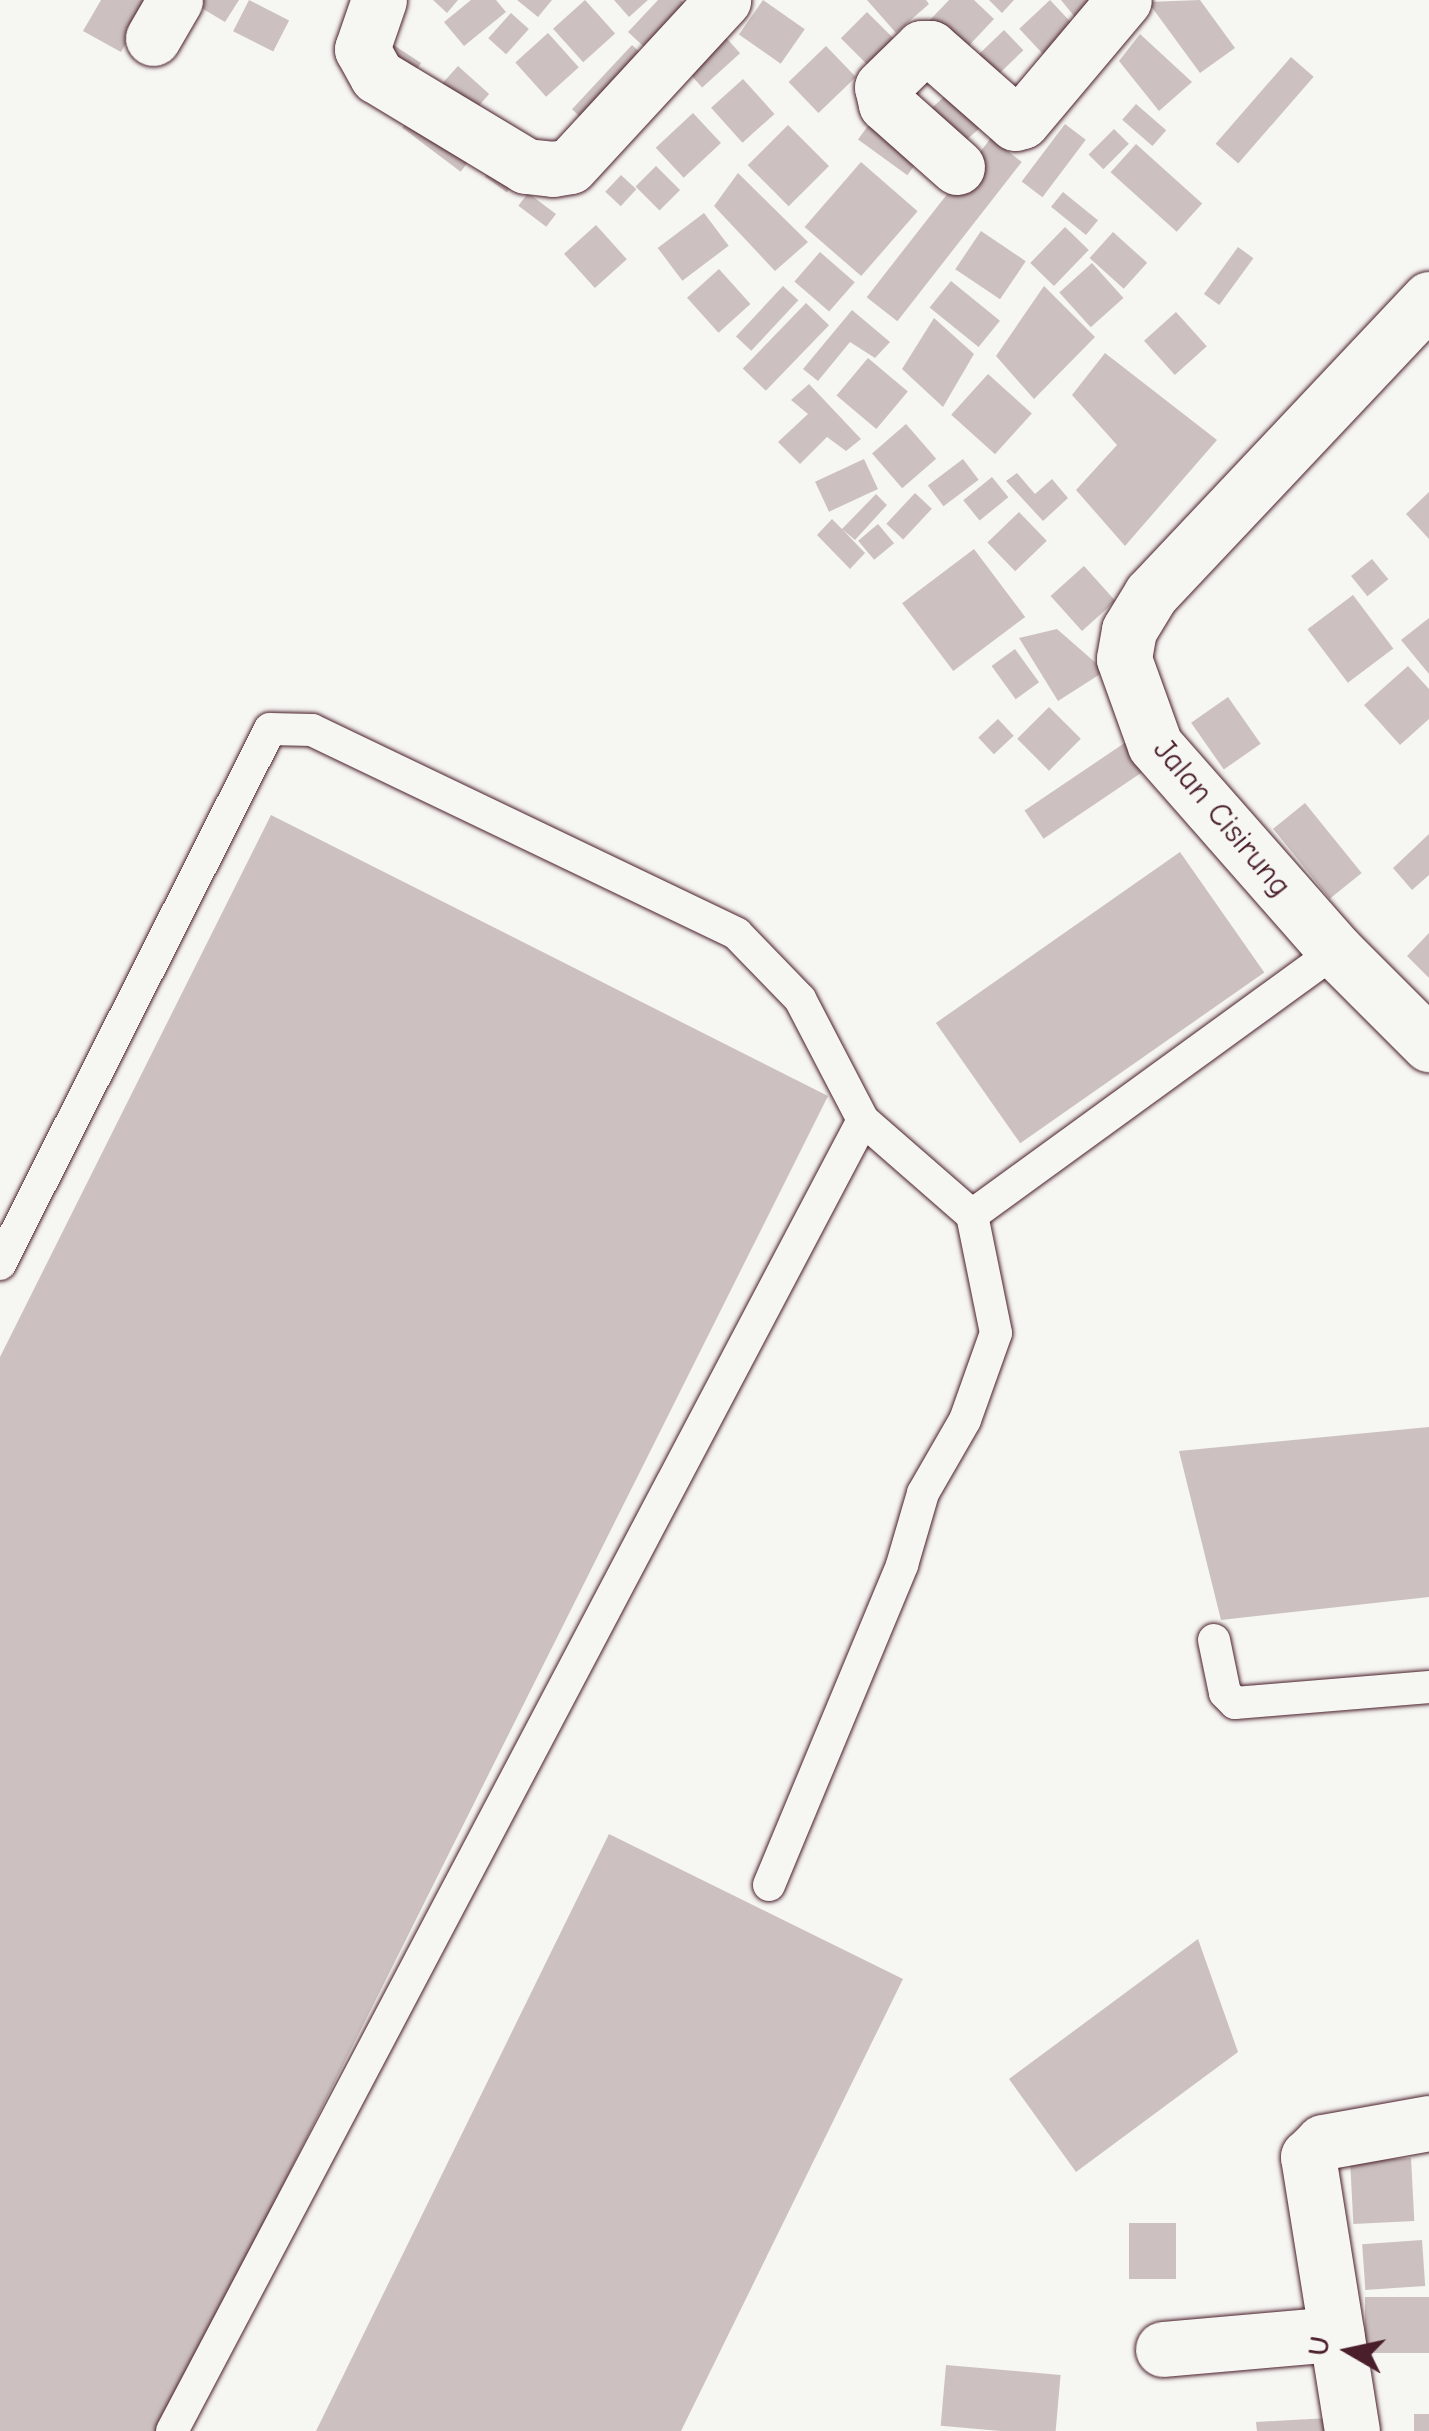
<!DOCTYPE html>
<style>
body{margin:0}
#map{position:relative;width:1429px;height:2431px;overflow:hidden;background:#f6f6f2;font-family:"Comic Neue",sans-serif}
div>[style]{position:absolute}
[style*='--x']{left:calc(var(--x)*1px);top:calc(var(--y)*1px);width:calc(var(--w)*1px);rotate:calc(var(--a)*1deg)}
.building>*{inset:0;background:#ccc1c0;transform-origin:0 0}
.roads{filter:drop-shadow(0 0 2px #4a1f2b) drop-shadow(0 0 2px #4a1f2b)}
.lane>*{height:32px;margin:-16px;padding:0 16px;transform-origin:16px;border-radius:16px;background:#f6f6f2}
.street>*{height:55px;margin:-27.5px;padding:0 27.5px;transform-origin:27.5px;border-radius:27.5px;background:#f6f6f2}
.secondary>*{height:55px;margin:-27.5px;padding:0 27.5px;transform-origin:27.5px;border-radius:27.5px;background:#f6f6f2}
span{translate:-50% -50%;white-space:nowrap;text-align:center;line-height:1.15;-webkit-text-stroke:10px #f6f6f2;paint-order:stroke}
.street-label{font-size:32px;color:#4a1f2b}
.north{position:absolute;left:1299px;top:2301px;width:100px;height:100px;-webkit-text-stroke:8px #f6f6f2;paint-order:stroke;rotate:279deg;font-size:28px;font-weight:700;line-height:40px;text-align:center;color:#4a1f2b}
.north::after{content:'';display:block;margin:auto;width:35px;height:45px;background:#4a1f2b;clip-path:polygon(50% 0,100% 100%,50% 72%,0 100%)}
</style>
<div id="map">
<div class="building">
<i style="clip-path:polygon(101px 0,150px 0,121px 52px,83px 31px)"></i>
<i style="clip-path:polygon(188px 0,239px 0,225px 22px)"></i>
<i style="left:249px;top:0;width:45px;height:35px;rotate:27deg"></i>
<i style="clip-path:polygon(433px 0,458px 0,447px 13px)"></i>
<i style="clip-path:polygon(471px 0,496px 0,506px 12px,464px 46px,444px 22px)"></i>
<i style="clip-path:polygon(517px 0,552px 0,538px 17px)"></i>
<i style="left:585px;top:0;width:45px;height:43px;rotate:48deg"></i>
<i style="clip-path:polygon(614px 0,648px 0,629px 17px)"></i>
<i style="clip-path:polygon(658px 0,681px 0,695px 12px,654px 56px,628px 32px)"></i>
<i style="left:763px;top:0;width:51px;height:42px;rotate:35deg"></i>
<i style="clip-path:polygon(867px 0,926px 0,929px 4px,896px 33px)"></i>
<i style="clip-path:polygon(949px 0,974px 0,994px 19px,961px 54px,928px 22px)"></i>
<i style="clip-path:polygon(989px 0,1014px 0,1002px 13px)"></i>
<i style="left:1050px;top:0;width:35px;height:42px;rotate:47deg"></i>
<i style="clip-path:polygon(1061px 0,1114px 0,1083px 27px)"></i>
<i style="clip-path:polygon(1200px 0,1235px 48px,1200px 73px,1148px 2px)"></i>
<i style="left:867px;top:12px;width:38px;height:37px;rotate:45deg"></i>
<i style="left:511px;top:13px;width:24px;height:34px;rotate:42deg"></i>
<i style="left:1004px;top:30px;width:28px;height:52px;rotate:46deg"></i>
<i style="left:720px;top:31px;width:30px;height:51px;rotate:48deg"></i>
<i style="left:548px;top:33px;width:46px;height:44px;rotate:48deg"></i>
<i style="clip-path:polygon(1140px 34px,1192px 82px,1159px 111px,1119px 61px)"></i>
<i style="clip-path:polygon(383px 38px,421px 63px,409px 82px)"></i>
<i style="left:632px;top:45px;width:33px;height:88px;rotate:43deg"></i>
<i style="left:826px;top:46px;width:43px;height:52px;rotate:46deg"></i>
<i style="left:1291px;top:57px;width:30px;height:115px;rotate:41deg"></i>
<i style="left:458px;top:66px;width:42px;height:29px;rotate:42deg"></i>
<i style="left:743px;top:79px;width:47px;height:43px;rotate:48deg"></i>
<i style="left:955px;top:87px;width:47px;height:44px;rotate:48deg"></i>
<i style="left:1136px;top:104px;width:40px;height:21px;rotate:41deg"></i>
<i style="left:415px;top:111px;width:73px;height:21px;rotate:37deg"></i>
<i style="left:878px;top:112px;width:61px;height:34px;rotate:36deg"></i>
<i style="left:693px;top:113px;width:41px;height:51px;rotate:47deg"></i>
<i style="left:1065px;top:124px;width:26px;height:72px;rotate:37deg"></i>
<i style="left:788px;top:125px;width:58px;height:57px;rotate:45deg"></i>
<i style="left:1114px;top:129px;width:21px;height:36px;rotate:45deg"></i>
<i style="left:991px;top:138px;width:39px;height:202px;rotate:38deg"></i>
<i style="left:1136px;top:144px;width:89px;height:38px;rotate:42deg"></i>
<i style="left:861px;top:162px;width:75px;height:86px;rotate:41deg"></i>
<i style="left:495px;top:163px;width:27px;height:17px;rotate:36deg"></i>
<i style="left:656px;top:166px;width:34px;height:29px;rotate:45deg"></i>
<i style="clip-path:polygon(738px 173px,808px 242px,775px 271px,714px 206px)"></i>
<i style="left:621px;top:175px;width:21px;height:23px;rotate:43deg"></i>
<i style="left:1063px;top:192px;width:45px;height:19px;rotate:39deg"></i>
<i style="left:528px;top:193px;width:35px;height:16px;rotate:37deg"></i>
<i style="left:704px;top:213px;width:41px;height:58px;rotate:53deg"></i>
<i style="left:596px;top:225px;width:46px;height:43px;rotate:48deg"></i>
<i style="left:1065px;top:227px;width:33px;height:50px;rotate:44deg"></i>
<i style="left:981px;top:231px;width:54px;height:46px;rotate:34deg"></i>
<i style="left:1113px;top:232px;width:46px;height:35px;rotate:42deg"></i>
<i style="left:1238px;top:247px;width:19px;height:58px;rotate:36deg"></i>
<i style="left:820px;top:252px;width:46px;height:39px;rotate:41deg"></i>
<i style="left:1092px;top:263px;width:47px;height:44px;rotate:48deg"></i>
<i style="left:719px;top:269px;width:47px;height:43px;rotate:48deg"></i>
<i style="left:951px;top:281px;width:63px;height:34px;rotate:39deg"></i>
<i style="left:783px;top:286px;width:21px;height:69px;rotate:43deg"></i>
<i style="clip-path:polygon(1044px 286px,1095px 337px,1034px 399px,996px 356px)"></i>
<i style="left:806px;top:303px;width:32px;height:91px;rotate:44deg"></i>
<i style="clip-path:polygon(852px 310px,890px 342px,875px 358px,850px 342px,818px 381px,803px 369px)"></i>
<i style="left:1176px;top:312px;width:46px;height:43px;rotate:48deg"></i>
<i style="clip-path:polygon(934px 318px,974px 354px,943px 407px,902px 369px)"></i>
<i style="clip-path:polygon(1105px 353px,1217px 440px,1125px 546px,1076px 490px,1117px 445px,1072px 395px)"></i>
<i style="left:868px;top:358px;width:52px;height:49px;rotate:40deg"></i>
<i style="left:988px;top:374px;width:59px;height:55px;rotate:42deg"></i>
<i style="clip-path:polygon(809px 384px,861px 439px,846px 451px,827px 437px,800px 464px,778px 442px,808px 414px,791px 400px)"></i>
<i style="left:906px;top:424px;width:46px;height:45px;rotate:49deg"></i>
<i style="left:864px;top:459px;width:33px;height:54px;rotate:65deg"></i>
<i style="left:963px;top:459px;width:26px;height:44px;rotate:53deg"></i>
<i style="clip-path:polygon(1017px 473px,1035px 494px,1052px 479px,1068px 498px,1043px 521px,1006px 481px)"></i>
<i style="left:992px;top:477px;width:26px;height:37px;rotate:51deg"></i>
<i style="clip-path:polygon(1429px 492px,1429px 539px,1406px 514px)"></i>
<i style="left:915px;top:493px;width:23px;height:42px;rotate:43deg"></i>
<i style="clip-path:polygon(876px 494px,887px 505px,855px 540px,842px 529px,865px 553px,850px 569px,817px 535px,832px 519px,842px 529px)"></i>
<i style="left:1019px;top:512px;width:40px;height:44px;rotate:46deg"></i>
<i style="left:878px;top:524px;width:25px;height:26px;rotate:50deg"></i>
<i style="left:974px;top:549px;width:85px;height:90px;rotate:53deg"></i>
<i style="left:1372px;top:559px;width:26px;height:27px;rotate:51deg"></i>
<i style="left:1084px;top:566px;width:47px;height:45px;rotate:48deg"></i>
<i style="left:1353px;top:595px;width:67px;height:57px;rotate:53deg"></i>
<i style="clip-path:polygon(1429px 618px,1429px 674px,1401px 640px)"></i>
<i style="clip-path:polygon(1057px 629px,1105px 671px,1058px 701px,1019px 638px)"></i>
<i style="left:1015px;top:649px;width:41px;height:29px;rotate:54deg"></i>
<i style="clip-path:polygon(1408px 666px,1429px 689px,1429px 719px,1400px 745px,1364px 705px)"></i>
<i style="left:1228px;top:697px;width:57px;height:45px;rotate:55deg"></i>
<i style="left:1049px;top:707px;width:45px;height:45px;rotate:45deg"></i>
<i style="left:998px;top:719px;width:23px;height:27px;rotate:47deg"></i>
<i style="left:1129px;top:740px;width:34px;height:126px;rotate:56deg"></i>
<i style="left:1305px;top:803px;width:90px;height:41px;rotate:51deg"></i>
<i style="clip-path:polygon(271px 815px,828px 1096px,160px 2431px,0 2431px,0 1357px)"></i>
<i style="clip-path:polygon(1429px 834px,1429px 875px,1412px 890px,1393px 868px)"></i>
<i style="left:1180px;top:852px;width:147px;height:298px;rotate:55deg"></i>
<i style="clip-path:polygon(1429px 933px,1429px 978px,1407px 956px)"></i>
<i style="clip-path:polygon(1429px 1427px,1429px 1597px,1221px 1620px,1179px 1451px)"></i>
<i style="clip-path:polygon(609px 1834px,903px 1979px,681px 2431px,316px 2431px)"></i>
<i style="clip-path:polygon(1198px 1939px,1238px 2052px,1076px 2172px,1009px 2079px)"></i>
<i style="left:1411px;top:2158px;width:63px;height:61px;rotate:87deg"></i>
<i style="left:1129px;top:2223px;width:47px;height:56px"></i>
<i style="left:1422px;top:2240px;width:46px;height:60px;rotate:86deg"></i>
<i style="left:1429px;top:2297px;width:56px;height:64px;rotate:90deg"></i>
<i style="left:946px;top:2365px;width:115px;height:61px;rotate:5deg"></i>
<i style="left:1429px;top:2414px;width:17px;height:15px;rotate:90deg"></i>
<i style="clip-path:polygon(1328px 2418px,1329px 2431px,1257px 2431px,1256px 2422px)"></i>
</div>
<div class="roads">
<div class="lane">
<i style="--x:863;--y:1120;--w:145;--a:41.1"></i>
<i style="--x:972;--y:1215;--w:450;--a:-36"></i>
<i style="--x:0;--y:1264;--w:599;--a:-63.22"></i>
<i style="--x:270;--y:729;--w:42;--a:1.4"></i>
<i style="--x:312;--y:730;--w:471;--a:25.6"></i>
<i style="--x:737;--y:934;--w:91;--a:45.9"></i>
<i style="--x:800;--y:999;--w:136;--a:62.5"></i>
<i style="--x:863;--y:1120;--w:1482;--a:117.79"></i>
<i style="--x:1214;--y:1640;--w:54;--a:78.3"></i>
<i style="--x:1225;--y:1693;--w:14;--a:45"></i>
<i style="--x:1235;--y:1703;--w:195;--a:-4.7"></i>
<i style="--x:769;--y:1885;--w:347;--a:-67.4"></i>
<i style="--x:902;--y:1565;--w:75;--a:-73.7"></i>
<i style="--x:923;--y:1493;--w:84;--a:-60.1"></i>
<i style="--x:965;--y:1420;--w:92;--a:-70.4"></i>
<i style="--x:996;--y:1333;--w:120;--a:-101.5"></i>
</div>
<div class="street">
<i style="--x:379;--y:0;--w:52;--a:109.1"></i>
<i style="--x:362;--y:49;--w:31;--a:61"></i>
<i style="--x:377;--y:76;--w:174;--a:31.1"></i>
<i style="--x:526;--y:166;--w:27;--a:6"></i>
<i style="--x:553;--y:169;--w:17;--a:-10"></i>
<i style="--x:570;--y:166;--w:226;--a:-47.3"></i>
<i style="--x:153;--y:38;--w:44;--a:-59.9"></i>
<i style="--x:957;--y:167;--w:95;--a:-138.4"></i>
<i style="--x:886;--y:104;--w:17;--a:-103"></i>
<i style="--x:882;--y:87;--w:56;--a:-44.3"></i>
<i style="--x:922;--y:48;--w:8;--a:0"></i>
<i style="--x:930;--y:48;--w:113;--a:41.4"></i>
<i style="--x:1015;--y:123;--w:7;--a:-16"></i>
<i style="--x:1022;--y:121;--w:158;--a:-49.9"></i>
<i style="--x:1163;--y:2349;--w:174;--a:-5"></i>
<i style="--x:1352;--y:2431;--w:278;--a:-99.1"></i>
<i style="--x:1308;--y:2157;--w:21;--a:-45"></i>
<i style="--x:1323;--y:2142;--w:108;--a:-10.2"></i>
</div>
<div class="secondary">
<i style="--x:1429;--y:299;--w:405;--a:133.3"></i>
<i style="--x:1151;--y:594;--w:42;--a:121.4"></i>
<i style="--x:1129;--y:630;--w:29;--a:100"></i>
<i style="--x:1124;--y:659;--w:91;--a:70.2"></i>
<i style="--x:1155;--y:745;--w:274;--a:48.7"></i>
<i style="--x:1336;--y:951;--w:132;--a:45"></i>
</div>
</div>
<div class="street-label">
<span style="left:1222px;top:818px;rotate:50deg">Jalan Cisirung</span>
</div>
<div class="north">U</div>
</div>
